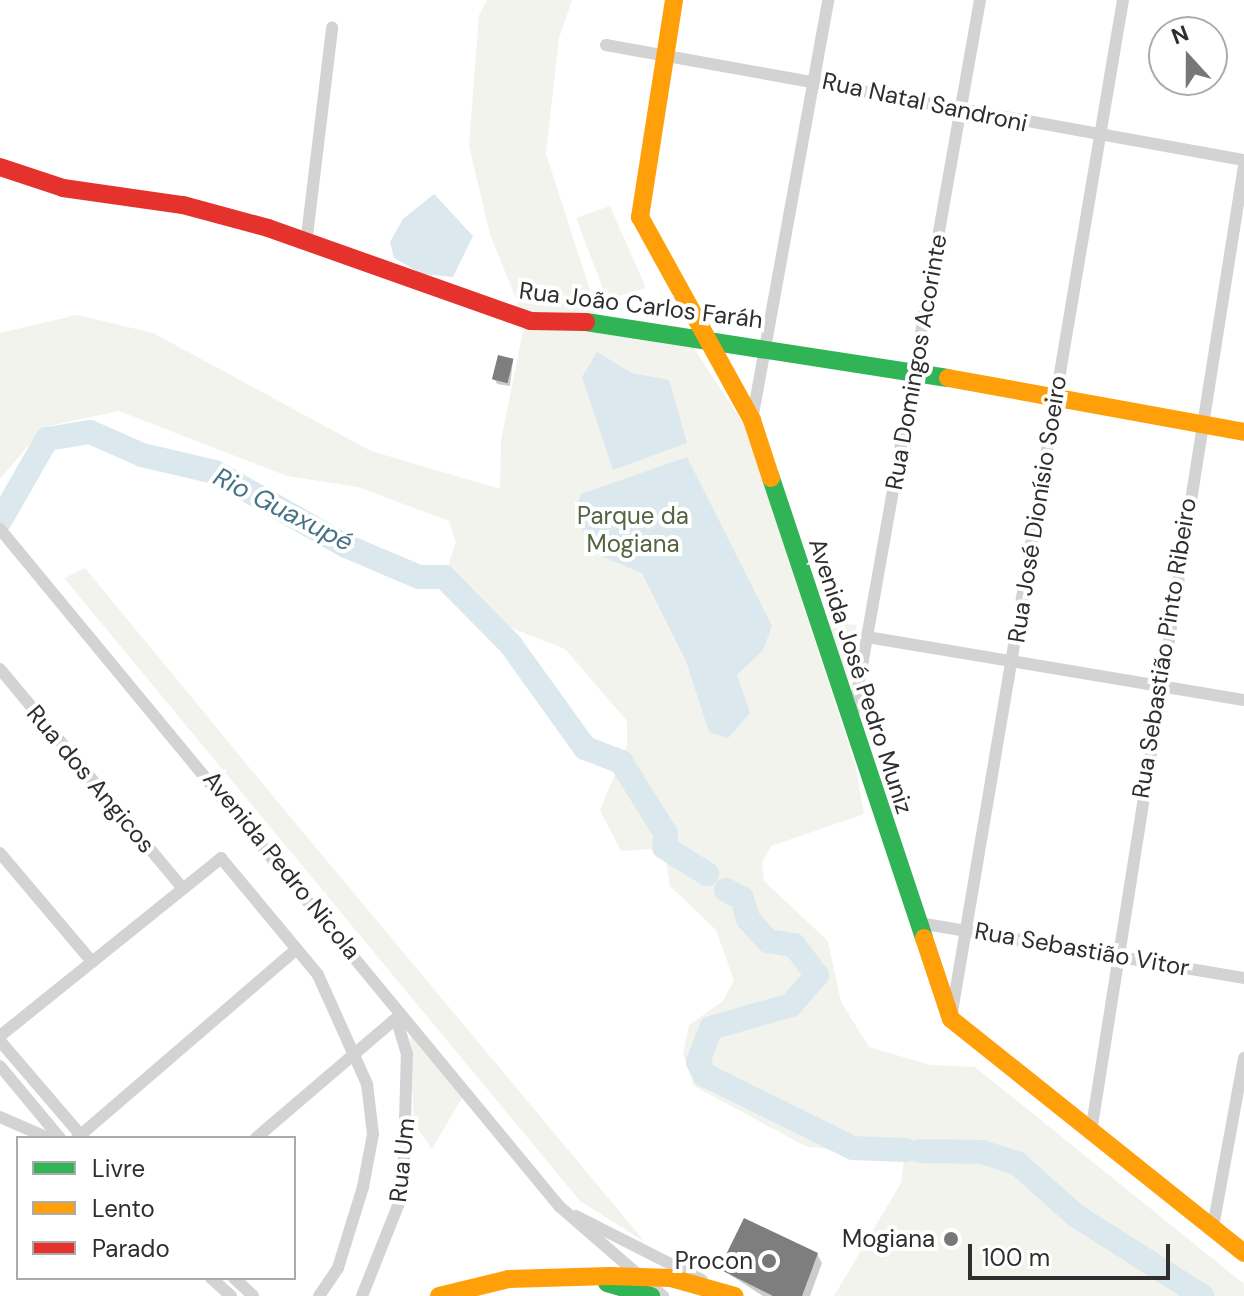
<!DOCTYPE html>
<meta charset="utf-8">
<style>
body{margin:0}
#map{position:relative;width:1244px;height:1296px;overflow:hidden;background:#fff;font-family:"DM Sans",sans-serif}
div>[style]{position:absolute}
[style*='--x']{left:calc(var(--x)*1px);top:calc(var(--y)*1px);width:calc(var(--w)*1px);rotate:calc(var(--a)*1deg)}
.green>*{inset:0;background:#f1f3ec}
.water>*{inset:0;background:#dbe9ee}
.shadow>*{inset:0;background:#0003}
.river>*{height:24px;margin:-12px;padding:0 12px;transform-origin:12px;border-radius:12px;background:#dbe9ee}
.building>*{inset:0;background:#7e7e7e;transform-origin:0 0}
.street>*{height:12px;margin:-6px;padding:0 6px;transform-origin:6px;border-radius:6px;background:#d3d3d3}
.fast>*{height:18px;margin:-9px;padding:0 9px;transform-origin:9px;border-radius:9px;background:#30b455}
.slow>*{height:18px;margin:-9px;padding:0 9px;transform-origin:9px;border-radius:9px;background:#ff9f0a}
.jam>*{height:18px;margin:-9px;padding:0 9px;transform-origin:9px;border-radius:9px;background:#e5322d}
.dots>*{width:22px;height:22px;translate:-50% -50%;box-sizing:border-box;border:4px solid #fff;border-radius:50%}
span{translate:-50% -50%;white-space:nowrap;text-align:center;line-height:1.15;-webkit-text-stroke:8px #fff;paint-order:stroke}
.street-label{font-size:24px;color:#2e2e2e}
.park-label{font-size:24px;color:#546441}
.poi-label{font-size:24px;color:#2e2e2e}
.right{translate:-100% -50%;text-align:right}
.water-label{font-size:26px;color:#467286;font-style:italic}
.legend{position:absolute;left:16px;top:1136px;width:280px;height:144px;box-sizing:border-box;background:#fff;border:2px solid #ababab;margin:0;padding:10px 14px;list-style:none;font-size:24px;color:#2e2e2e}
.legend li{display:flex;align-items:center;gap:16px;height:40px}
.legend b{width:40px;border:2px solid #ababab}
.north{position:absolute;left:1148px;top:16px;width:80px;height:80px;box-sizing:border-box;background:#fff;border:2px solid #ababab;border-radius:50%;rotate:339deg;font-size:22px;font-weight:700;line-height:32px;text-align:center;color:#2e2e2e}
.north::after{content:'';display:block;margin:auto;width:28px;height:36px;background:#777;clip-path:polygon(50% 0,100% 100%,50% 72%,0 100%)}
.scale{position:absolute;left:968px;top:1244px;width:202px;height:36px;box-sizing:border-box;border:4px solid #2e2e2e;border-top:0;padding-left:10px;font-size:24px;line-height:28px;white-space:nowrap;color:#2e2e2e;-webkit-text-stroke:6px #fff;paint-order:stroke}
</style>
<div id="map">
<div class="green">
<i style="clip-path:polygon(487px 0,572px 0,559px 38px,546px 154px,602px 327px,692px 345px,746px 428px,856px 768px,864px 814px,771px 846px,762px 863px,764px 881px,828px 941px,841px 1002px,869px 1047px,930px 1065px,975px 1067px,1244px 1284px,1244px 1296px,834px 1296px,901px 1183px,904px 1160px,805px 1146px,694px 1086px,683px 1054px,689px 1025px,723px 1001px,734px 980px,716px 930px,670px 886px,664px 848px,621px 851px,600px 810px,627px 746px,627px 721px,565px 649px,506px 626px,444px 577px,456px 542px,449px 521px,358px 487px,287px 476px,119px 411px,44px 427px,0 479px,0 333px,77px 315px,153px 333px,371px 451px,500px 489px,501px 440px,525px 321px,490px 234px,469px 146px,479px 15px)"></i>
<i style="clip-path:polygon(610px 206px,646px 288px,607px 299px,576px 218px)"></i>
<i style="clip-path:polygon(85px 568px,277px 801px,645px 1242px,580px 1201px,64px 578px)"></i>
<i style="clip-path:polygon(827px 622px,857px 625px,847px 693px)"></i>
<i style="clip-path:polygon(410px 1033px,463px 1096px,432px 1149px,414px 1124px)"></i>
</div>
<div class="water">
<i style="clip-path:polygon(434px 194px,473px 236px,453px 277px,422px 274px,394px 258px,390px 242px,403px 219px)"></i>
<i style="clip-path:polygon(597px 352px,632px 373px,669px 380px,687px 443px,613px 470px,582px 377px)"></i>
<i style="clip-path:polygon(687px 457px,772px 626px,763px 650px,737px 675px,750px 713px,728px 738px,709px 732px,686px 661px,642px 573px,591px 552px,576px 510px,581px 494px)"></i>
</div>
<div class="shadow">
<i style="clip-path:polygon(513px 361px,510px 386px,497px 384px,495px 380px)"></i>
<i style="clip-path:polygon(817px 1254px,822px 1263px,810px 1296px,763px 1296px,721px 1269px)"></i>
</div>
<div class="river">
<i style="--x:0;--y:521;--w:95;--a:-60.2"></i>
<i style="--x:47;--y:439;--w:44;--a:-9.2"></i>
<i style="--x:90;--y:432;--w:57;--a:23.9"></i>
<i style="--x:142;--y:455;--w:75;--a:13.1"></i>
<i style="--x:215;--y:472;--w:150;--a:29.5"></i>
<i style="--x:346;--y:546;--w:79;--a:23"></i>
<i style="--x:419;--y:577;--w:25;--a:0"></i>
<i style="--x:444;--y:577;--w:95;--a:45.4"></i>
<i style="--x:511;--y:645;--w:127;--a:54.3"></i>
<i style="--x:585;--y:748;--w:39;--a:21"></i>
<i style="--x:621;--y:762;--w:85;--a:58"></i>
<i style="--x:666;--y:834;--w:13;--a:99"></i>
<i style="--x:664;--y:847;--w:51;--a:32.1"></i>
<i style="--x:726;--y:890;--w:18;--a:27"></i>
<i style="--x:742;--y:898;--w:22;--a:74"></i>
<i style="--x:748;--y:919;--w:30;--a:48"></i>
<i style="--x:768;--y:941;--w:26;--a:9"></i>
<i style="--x:794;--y:945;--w:38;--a:53"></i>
<i style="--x:817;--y:975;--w:40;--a:131"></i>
<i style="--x:791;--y:1005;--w:83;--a:164"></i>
<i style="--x:711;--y:1028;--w:36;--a:111"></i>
<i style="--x:698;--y:1062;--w:15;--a:62"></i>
<i style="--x:705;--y:1075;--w:165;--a:26.3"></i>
<i style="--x:853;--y:1148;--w:53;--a:2.2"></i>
<i style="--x:920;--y:1151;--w:62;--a:0.9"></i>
<i style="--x:982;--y:1152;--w:38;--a:18"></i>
<i style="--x:1018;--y:1164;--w:76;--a:41.8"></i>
<i style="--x:1075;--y:1215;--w:151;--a:32.5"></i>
</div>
<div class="building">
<i style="left:498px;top:355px;width:16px;height:25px;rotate:14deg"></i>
<i style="clip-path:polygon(744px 1218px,818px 1253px,802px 1296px,773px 1296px,719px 1269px)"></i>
</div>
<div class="street">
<i style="--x:606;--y:45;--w:648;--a:10.22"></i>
<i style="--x:306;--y:244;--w:218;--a:-83.1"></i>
<i style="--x:752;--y:420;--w:427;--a:-79.7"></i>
<i style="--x:0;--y:529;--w:878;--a:50.45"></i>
<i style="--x:559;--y:1206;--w:138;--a:40.9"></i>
<i style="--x:867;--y:637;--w:382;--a:9.5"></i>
<i style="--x:0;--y:669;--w:286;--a:50.2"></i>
<i style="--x:853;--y:716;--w:727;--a:-79.94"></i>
<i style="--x:0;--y:853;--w:143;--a:49.8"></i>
<i style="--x:919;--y:923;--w:330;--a:9.6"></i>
<i style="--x:952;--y:1012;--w:1026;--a:-80.41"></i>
<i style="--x:0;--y:1036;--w:284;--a:-38.8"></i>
<i style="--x:221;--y:858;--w:152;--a:50.3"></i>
<i style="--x:318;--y:975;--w:120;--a:65.8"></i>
<i style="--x:367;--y:1084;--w:50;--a:83.2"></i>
<i style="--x:373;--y:1134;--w:54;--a:100.7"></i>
<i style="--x:363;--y:1187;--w:85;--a:107.2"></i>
<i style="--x:338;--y:1268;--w:34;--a:124"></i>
<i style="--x:0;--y:1041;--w:128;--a:49.4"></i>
<i style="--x:0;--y:1066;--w:94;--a:50.2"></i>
<i style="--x:0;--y:1117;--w:52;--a:23.6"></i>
<i style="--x:1091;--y:1132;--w:978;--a:-81"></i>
<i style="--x:77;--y:1138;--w:290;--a:-40.7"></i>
<i style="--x:256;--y:1138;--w:189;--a:-40.5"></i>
<i style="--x:576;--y:1216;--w:141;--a:26.9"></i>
<i style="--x:1213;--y:1227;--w:172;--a:-79.6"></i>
<i style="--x:211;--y:1278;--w:27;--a:42"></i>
<i style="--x:234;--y:1278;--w:26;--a:43"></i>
<i style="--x:362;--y:1296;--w:111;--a:-68.3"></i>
<i style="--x:403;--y:1193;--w:139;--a:-88.4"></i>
<i style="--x:407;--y:1054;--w:37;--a:-107"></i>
</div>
<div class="fast">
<i style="--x:586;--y:322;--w:366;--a:8.8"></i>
<i style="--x:771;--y:478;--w:485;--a:71.6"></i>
<i style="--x:607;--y:1283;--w:46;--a:16.5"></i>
</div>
<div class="slow">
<i style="--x:674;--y:0;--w:220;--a:98.9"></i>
<i style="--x:640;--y:217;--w:232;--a:61.1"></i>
<i style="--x:752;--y:420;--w:61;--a:71.9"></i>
<i style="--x:948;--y:378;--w:301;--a:10.3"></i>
<i style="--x:924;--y:938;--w:85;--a:71.6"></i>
<i style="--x:951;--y:1019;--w:375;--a:38.6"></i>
<i style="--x:439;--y:1296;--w:72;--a:-13.7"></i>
<i style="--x:509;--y:1279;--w:101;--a:-1.7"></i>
<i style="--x:610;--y:1276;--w:61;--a:1.9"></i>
<i style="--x:671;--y:1278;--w:66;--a:15.7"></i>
</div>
<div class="jam">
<i style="--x:0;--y:167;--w:66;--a:18.4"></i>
<i style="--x:63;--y:188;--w:121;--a:8.1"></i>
<i style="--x:183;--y:205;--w:88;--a:15.1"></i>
<i style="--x:268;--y:228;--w:278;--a:19.5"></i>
<i style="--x:530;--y:321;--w:56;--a:1"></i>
</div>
<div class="dots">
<i style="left:951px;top:1239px;background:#777"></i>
<i style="left:769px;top:1261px;background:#777"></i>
</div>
<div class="street-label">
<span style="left:925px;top:102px;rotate:12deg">Rua Natal Sandroni</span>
<span style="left:641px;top:305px;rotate:7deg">Rua João Carlos Faráh</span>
<span style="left:916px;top:362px;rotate:-80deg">Rua Domingos Acorinte</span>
<span style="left:1037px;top:509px;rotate:-81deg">Rua José Dionísio Soeiro</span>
<span style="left:1164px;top:648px;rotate:-81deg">Rua Sebastião Pinto Ribeiro</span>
<span style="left:861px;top:676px;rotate:72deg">Avenida José Pedro Muniz</span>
<span style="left:91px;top:779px;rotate:50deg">Rua dos Angicos</span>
<span style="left:282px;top:865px;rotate:51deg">Avenida Pedro Nicola</span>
<span style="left:1082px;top:949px;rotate:10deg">Rua Sebastião Vitor</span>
<span style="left:402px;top:1160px;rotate:-84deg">Rua Um</span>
</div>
<div class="park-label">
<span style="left:633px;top:530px">Parque da<br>Mogiana</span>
</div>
<div class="poi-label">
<span class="right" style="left:935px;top:1239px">Mogiana</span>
<span class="right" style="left:753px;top:1261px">Procon</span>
</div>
<div class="water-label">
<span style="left:283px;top:510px;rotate:27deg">Rio Guaxupé</span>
</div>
<ul class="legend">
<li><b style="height:10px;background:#30b455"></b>Livre</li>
<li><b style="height:10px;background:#ff9f0a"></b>Lento</li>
<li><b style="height:10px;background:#e5322d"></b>Parado</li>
</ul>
<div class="north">N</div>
<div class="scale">100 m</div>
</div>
